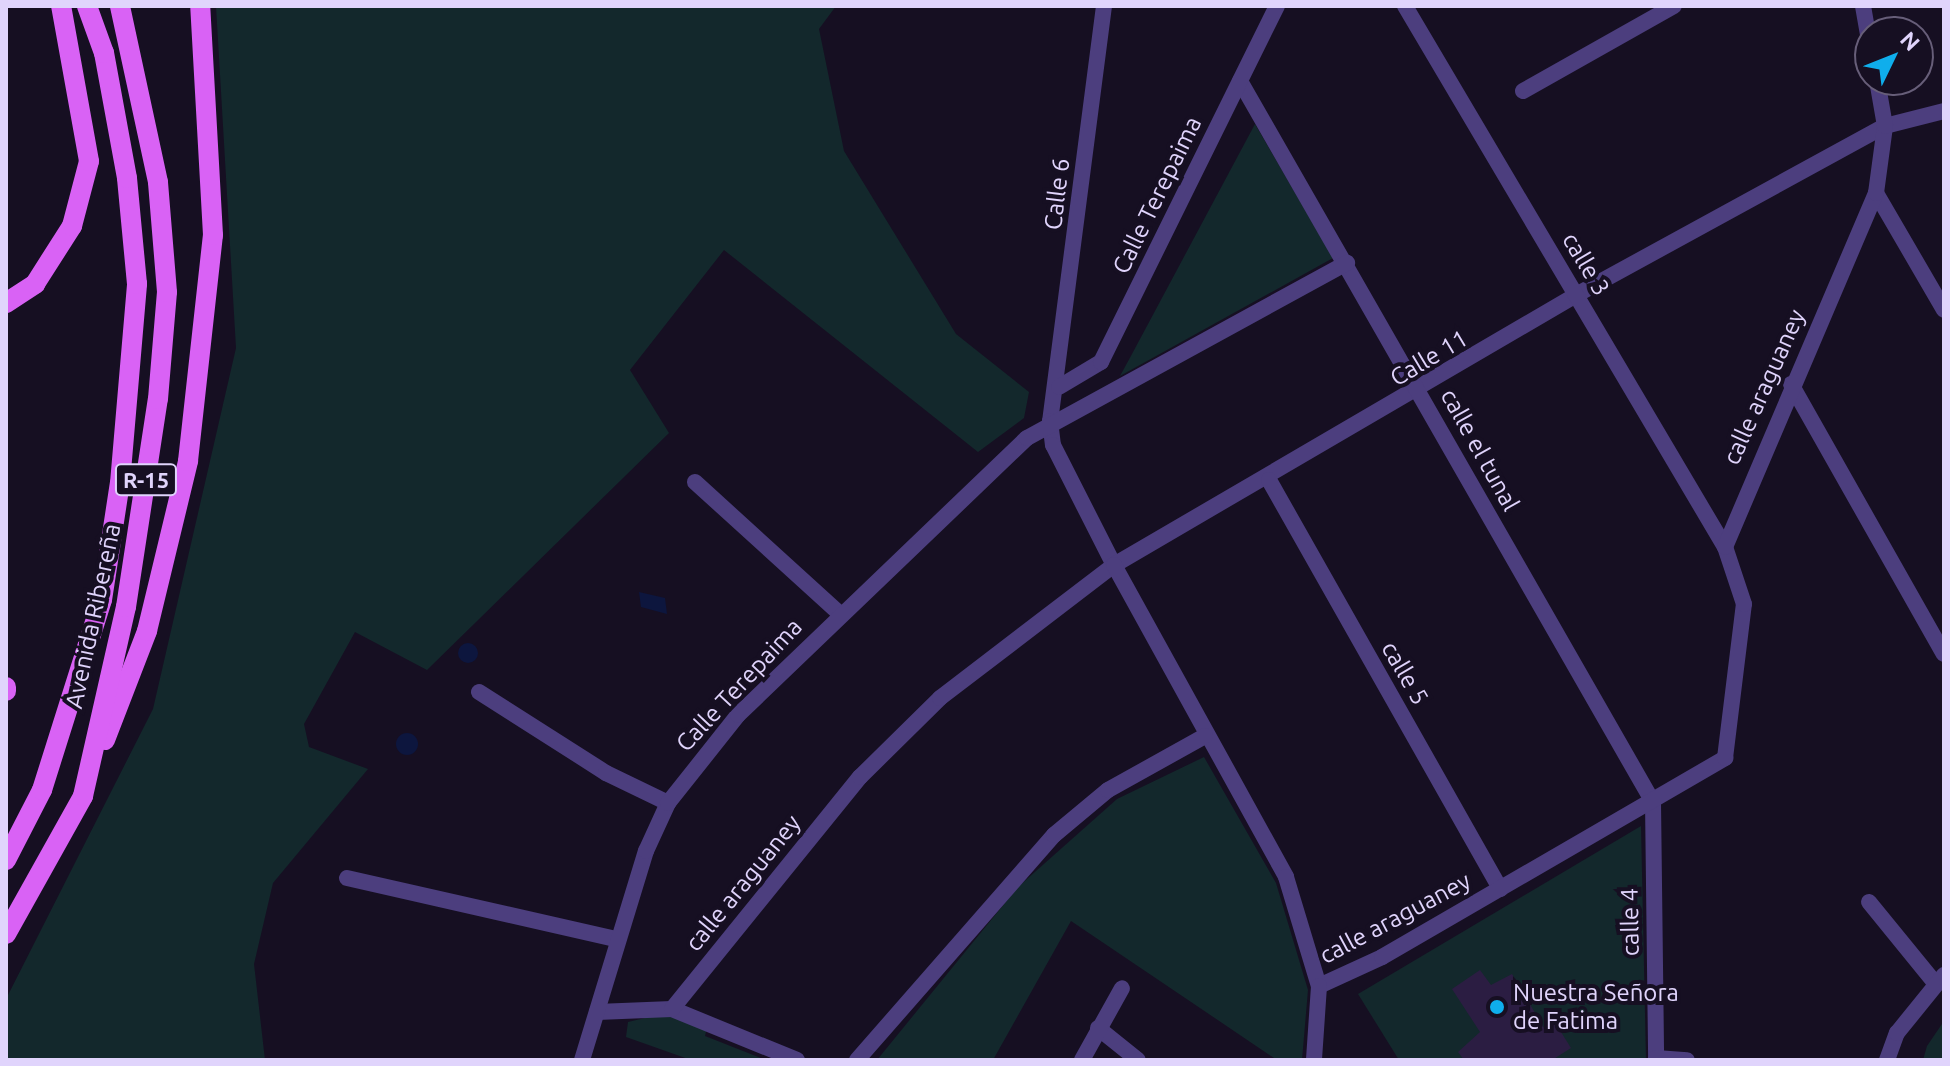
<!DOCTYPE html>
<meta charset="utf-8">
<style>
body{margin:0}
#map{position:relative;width:1950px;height:1066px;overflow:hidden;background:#160f22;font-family:Ubuntu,sans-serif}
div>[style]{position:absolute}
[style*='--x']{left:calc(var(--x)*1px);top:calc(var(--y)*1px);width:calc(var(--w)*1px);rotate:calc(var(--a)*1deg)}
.green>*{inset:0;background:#13282c}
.water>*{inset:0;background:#0d163e}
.round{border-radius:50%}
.building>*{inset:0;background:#2b1d42}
.minor>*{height:16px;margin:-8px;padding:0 8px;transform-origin:8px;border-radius:8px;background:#4c3e7e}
.primary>*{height:20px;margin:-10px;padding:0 10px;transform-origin:10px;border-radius:10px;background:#d962f5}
.dots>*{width:22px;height:22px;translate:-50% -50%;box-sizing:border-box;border:4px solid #160f22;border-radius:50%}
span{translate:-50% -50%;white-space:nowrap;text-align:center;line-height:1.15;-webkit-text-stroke:8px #160f22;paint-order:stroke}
.shield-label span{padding:2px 6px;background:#160f22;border:2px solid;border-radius:6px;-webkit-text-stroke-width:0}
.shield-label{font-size:22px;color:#e0d4fc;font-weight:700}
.street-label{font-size:24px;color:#e0d4fc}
.poi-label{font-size:24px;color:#e0d4fc}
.left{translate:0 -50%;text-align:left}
.frame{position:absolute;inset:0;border:8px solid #e0d4fc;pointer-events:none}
.north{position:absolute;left:1854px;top:16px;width:80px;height:80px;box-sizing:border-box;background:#160f22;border:2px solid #675e79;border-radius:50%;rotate:47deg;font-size:22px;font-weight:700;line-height:32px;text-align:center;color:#e0d4fc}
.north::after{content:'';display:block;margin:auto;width:28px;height:36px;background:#0faeec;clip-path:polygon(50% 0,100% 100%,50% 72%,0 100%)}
</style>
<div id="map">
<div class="green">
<i style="clip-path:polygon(216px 6px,836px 6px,819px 29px,844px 151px,956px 334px,1029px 392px,1024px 418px,978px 452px,724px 250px,630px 370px,669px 433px,427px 670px,355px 632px,304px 724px,309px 747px,368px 769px,273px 883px,254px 964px,265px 1060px,6px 1060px,6px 999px,153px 709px,236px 348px)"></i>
<i style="clip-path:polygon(1255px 124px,1333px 258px,1120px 376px,1132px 354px)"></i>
<i style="clip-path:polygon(1204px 757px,1276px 883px,1308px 990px,1302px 1060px,1277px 1060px,1071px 921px,993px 1060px,877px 1060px,1018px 887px,1117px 799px)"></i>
<i style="clip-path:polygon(1641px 826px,1646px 1060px,1399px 1060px,1358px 994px)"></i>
<i style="clip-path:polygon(670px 1012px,707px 1027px,705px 1036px,766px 1060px,691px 1060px,626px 1037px,628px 1022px)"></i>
<i style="clip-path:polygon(1944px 1021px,1944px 1060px,1923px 1060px,1927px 1046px)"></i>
</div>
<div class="water">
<i style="clip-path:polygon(639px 592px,665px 598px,667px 614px,641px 607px)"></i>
<i class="round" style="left:458px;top:643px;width:20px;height:20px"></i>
<i class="round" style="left:396px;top:733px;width:22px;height:22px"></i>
</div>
<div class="building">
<i style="clip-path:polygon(1480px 970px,1491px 985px,1512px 974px,1544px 1028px,1556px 1024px,1571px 1048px,1552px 1060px,1464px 1060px,1458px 1052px,1480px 1032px,1452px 989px)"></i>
</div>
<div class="minor">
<i style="--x:1104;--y:6;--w:418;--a:97.4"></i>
<i style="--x:1050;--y:421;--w:24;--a:83"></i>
<i style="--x:1053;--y:445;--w:135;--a:63.1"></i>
<i style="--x:1114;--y:565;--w:535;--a:-30.3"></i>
<i style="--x:1576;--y:295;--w:352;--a:-28.7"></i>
<i style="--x:1885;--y:126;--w:61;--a:-14.3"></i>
<i style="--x:1405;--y:6;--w:629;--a:59.4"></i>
<i style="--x:1863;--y:6;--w:41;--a:80.1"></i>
<i style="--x:1240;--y:81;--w:831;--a:60.2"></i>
<i style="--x:1653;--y:802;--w:256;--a:89.3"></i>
<i style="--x:1656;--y:1058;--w:31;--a:4"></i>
<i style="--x:1523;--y:91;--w:173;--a:-29.4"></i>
<i style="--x:1876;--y:193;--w:135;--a:59.8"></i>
<i style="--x:1791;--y:384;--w:310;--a:60.5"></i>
<i style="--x:1059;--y:387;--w:49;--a:-30.8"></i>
<i style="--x:1101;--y:362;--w:397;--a:-63.7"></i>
<i style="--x:1269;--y:480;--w:470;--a:60.5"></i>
<i style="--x:695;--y:482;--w:196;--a:42.3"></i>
<i style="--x:479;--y:692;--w:151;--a:32.5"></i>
<i style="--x:606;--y:773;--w:69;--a:25.8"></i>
<i style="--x:347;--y:878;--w:276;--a:12.8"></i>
<i style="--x:1869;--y:902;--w:104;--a:50.8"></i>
<i style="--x:1319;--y:986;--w:69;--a:-24.7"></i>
<i style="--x:1382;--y:957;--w:397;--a:-30.1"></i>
<i style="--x:1725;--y:758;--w:155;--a:-83"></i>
<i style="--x:1744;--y:604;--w:60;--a:-108.4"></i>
<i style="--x:1725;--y:547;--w:385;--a:-66.9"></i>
<i style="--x:1876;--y:193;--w:68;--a:-82.3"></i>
<i style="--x:1885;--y:126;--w:47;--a:-99.9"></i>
<i style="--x:672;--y:1009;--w:135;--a:22.2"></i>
<i style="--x:597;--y:1012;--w:75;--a:-2.3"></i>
<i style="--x:672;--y:1009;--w:299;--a:-51"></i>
<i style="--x:860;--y:777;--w:112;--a:-44.6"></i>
<i style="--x:940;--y:698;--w:219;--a:-37.4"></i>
<i style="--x:1114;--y:565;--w:356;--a:61.1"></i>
<i style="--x:1286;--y:877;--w:114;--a:73.2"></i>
<i style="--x:1319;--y:986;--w:74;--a:93.9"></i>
<i style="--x:1098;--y:1028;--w:51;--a:38.7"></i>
<i style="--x:582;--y:1060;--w:219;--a:-73"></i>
<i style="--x:646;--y:851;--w:53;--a:-65.4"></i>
<i style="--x:668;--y:803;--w:112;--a:-51.5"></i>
<i style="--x:738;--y:715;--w:400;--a:-43.8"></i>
<i style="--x:1027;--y:438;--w:365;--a:-28.7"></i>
<i style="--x:857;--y:1060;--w:299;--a:-48.8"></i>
<i style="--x:1054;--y:835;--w:70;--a:-39.8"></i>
<i style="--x:1108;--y:790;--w:111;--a:-29.1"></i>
<i style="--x:1082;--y:1060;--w:82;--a:-60.9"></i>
<i style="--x:1887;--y:1060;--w:29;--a:-70"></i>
<i style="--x:1897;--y:1033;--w:75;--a:-51"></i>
</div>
<div class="primary">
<i style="--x:6;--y:303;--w:35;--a:-33"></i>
<i style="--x:35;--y:284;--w:69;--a:-57.5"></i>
<i style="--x:72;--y:226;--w:67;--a:-75.3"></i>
<i style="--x:89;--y:161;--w:158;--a:-100.2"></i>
<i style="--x:6;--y:687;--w:4;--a:90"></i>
<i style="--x:105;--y:740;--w:117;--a:-68.9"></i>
<i style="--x:147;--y:631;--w:175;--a:-76.4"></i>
<i style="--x:188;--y:461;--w:227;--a:-83.7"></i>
<i style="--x:213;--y:235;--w:229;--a:-93.2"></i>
<i style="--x:6;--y:860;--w:79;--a:-62.8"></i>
<i style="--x:42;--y:790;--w:199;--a:-72.5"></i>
<i style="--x:102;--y:600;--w:118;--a:-81.3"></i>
<i style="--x:120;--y:483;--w:200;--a:-85.1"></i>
<i style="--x:137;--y:284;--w:106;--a:-95.4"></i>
<i style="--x:127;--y:178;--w:127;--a:-100.4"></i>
<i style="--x:104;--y:53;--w:50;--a:-109.9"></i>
<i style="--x:6;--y:934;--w:158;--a:-60.8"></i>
<i style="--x:83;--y:796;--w:194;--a:-77.2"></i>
<i style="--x:126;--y:607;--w:210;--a:-81.3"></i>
<i style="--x:158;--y:399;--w:107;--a:-85.2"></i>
<i style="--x:167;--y:292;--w:110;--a:-94.7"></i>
<i style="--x:158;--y:182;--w:180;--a:-102.2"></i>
</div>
<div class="dots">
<i style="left:1497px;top:1007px;background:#0faeec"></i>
</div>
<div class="shield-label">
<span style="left:146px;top:480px">R-15</span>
</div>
<div class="street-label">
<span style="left:1057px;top:194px;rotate:-83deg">Calle 6</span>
<span style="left:1157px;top:195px;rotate:-64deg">Calle Terepaima</span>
<span style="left:1586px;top:264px;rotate:59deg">calle 3</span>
<span style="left:1429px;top:358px;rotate:-31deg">Calle 11</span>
<span style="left:1764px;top:387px;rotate:-66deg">calle araguaney</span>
<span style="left:1480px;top:450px;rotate:61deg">calle el tunal</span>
<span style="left:93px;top:616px;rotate:-78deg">Avenida Ribereña</span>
<span style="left:1405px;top:673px;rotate:60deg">calle 5</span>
<span style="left:739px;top:685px;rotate:-47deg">Calle Terepaima</span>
<span style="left:743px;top:883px;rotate:-51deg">calle araguaney</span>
<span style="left:1395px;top:918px;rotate:-28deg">calle araguaney</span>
<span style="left:1630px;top:922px;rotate:-91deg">calle 4</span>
</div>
<div class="poi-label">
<span class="left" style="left:1513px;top:1007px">Nuestra Señora<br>de Fatima</span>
</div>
<div class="frame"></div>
<div class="north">N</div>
</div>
